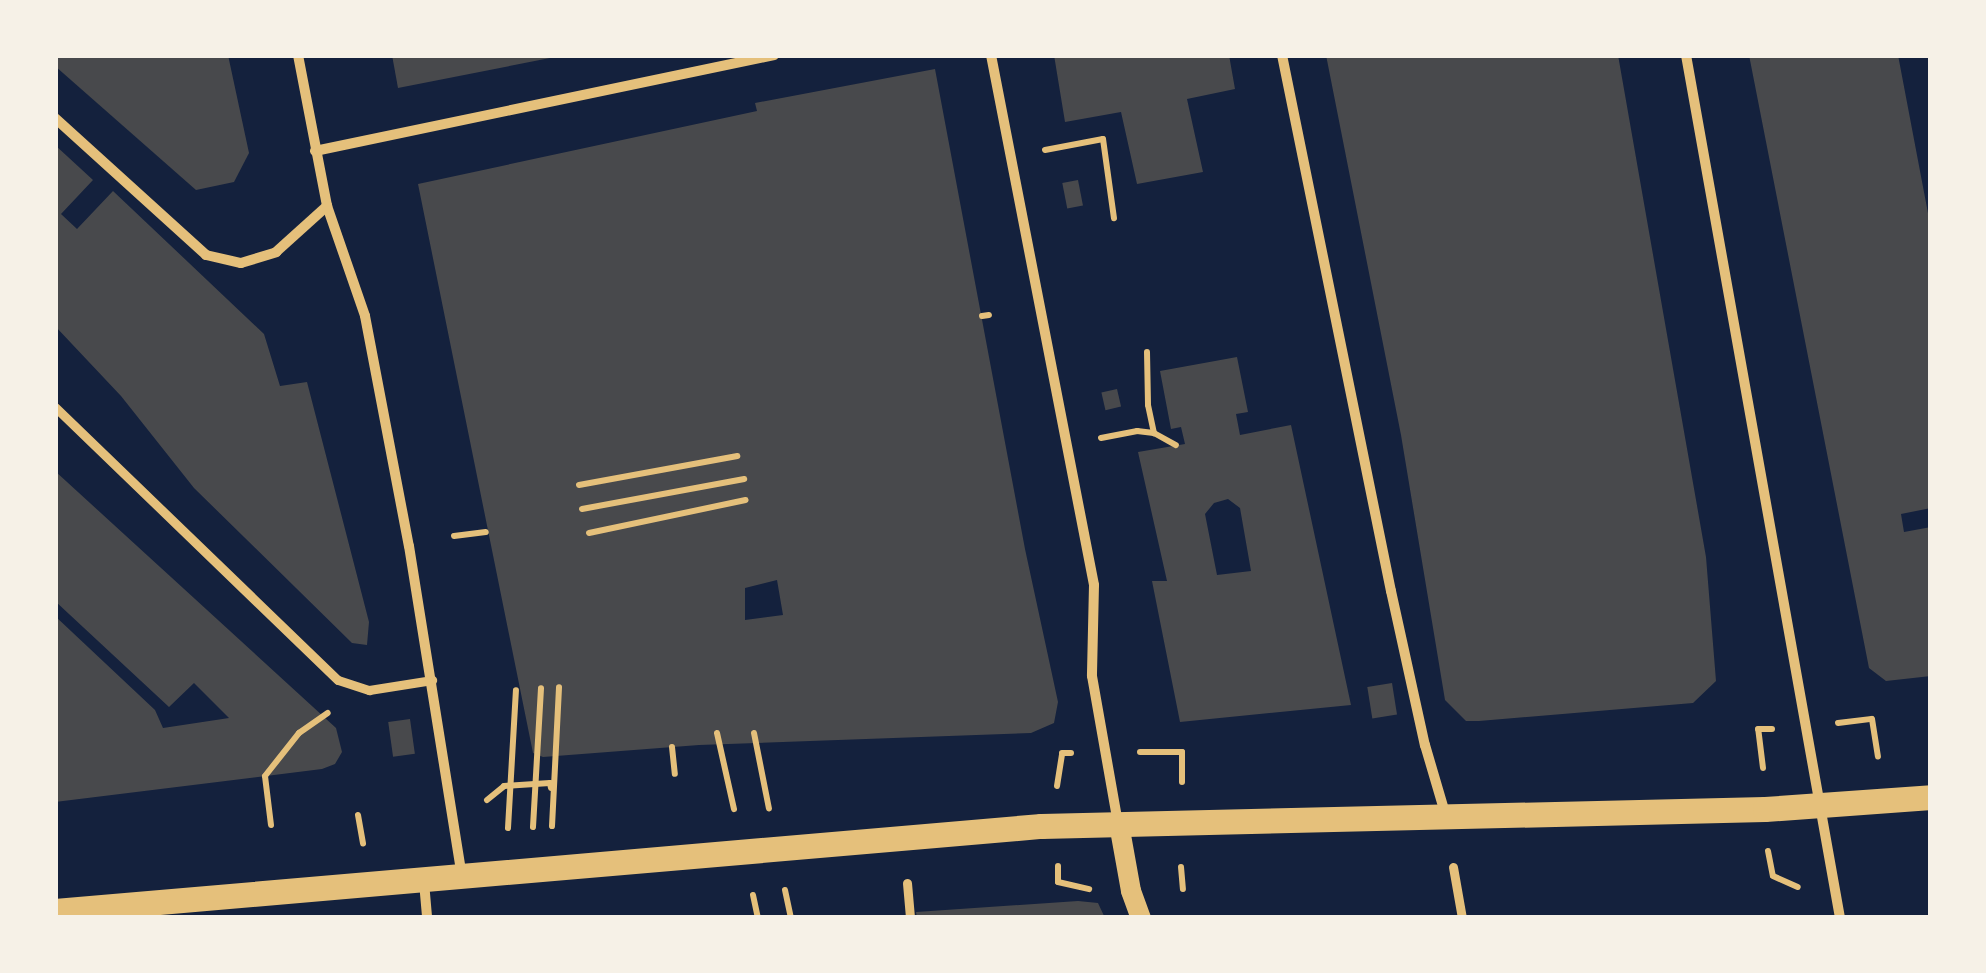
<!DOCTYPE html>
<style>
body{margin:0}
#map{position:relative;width:1986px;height:973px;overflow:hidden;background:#14213d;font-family:"DejaVu Sans",sans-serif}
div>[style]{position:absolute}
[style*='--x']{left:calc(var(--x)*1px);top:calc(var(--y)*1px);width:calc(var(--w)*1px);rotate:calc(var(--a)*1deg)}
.building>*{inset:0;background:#48494c;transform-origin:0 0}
.path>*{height:6px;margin:-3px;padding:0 3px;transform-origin:3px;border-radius:3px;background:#e5c07b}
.pedestrian>*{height:9px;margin:-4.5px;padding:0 4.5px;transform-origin:4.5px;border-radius:4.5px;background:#e5c07b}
.minor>*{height:10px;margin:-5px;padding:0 5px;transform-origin:5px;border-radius:5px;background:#e5c07b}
.secondary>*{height:20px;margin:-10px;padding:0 10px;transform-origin:10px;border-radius:10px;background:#e5c07b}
.primary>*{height:25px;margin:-12.5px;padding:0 12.5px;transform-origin:12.5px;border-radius:12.5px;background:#e5c07b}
span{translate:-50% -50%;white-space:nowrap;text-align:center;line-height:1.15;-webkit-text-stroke:8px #f6f1e7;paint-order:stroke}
.frame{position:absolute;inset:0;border:58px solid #f6f1e7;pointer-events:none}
</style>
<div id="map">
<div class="building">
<i style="clip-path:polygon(55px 55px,228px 55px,249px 153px,234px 182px,196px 190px,55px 66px)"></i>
<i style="clip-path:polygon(392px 55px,555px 55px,555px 57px,398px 88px)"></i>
<i style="clip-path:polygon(1054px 55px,1229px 55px,1235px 89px,1187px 99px,1203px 172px,1137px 184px,1121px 112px,1065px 122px)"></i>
<i style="clip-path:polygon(1326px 55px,1618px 55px,1706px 557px,1716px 681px,1693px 703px,1479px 721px,1466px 721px,1445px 700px,1401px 435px)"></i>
<i style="clip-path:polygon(1749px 55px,1898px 55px,1931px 229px,1931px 508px,1901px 514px,1904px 532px,1931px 527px,1931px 676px,1886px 681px,1869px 668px)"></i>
<i style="clip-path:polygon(evenodd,935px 69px,1025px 549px,1058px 702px,1054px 723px,1031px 733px,699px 745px,543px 757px,533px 753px,418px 184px,757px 111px,755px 103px,935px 69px,777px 580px,783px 615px,745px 620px,745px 588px,777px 580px)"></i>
<i style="clip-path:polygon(55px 145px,93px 180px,61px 214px,77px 229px,113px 191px,264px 334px,280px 386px,307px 382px,369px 622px,367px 645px,352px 643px,194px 488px,121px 396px,55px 326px)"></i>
<i style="left:1078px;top:180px;width:26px;height:16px;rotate:79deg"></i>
<i style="clip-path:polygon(evenodd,1237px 357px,1248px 412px,1236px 414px,1240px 435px,1291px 425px,1351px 705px,1180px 722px,1152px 581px,1167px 581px,1138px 452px,1185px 444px,1181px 427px,1171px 429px,1160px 371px,1237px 357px,1228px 499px,1240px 508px,1251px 571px,1217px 575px,1205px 514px,1214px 503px,1228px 499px)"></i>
<i style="left:1117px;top:389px;width:18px;height:16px;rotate:77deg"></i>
<i style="clip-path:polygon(55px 471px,336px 728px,342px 752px,335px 764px,322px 769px,55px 802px,55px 616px,155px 710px,163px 728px,229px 718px,194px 683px,169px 707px,55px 601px)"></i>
<i style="left:1392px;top:683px;width:32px;height:25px;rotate:81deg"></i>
<i style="left:410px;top:719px;width:35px;height:22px;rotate:82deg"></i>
<i style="clip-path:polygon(1078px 901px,1098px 903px,1105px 918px,917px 918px,916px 912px)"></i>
</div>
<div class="path">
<i style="--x:1045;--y:150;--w:59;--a:-10.7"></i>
<i style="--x:1103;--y:139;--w:80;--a:82.1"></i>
<i style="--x:982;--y:316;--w:7;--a:-8"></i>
<i style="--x:1147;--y:352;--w:53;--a:88.9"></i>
<i style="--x:1148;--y:405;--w:29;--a:78"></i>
<i style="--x:1101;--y:438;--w:37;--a:-11"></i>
<i style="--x:1137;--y:431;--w:17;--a:7"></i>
<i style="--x:1154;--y:433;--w:25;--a:29"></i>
<i style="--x:579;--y:485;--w:161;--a:-10.4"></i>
<i style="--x:582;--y:509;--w:165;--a:-10.5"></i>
<i style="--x:589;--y:533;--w:160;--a:-11.9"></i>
<i style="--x:454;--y:536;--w:32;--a:-7"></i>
<i style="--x:1838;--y:723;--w:34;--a:-7"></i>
<i style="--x:1872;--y:719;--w:38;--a:81"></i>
<i style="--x:717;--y:733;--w:78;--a:77.4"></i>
<i style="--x:754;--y:733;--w:77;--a:78.8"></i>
<i style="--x:672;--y:747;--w:27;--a:84"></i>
<i style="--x:1140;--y:752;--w:42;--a:0"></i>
<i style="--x:1182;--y:752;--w:30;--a:90"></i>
<i style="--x:1763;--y:768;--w:39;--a:-97"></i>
<i style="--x:1758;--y:729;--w:14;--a:0"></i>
<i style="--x:1057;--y:786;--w:33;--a:-81"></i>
<i style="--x:1062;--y:753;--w:9;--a:0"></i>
<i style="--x:487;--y:800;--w:22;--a:-39"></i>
<i style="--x:504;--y:786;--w:46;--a:-3.7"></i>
<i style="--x:550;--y:783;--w:5;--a:79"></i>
<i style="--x:358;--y:815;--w:29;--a:80"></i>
<i style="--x:271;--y:825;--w:49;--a:-97"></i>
<i style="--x:265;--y:776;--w:55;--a:-51.7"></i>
<i style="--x:299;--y:733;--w:35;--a:-35"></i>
<i style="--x:552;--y:826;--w:139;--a:-87.1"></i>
<i style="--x:533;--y:827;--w:139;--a:-86.7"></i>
<i style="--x:508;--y:828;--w:138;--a:-86.7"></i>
<i style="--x:1768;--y:851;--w:25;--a:79"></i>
<i style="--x:1773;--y:876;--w:27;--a:24"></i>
<i style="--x:1058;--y:866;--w:16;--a:90"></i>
<i style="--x:1058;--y:882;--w:32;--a:13"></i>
<i style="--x:1181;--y:867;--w:22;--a:85"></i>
<i style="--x:785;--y:890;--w:29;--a:78"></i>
<i style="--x:753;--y:895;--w:24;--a:78"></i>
</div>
<div class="pedestrian">
<i style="--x:55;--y:407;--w:393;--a:44"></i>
<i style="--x:338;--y:680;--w:33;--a:18"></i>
<i style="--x:369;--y:690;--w:64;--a:-9"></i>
<i style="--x:1453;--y:867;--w:52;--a:80"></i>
<i style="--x:907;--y:883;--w:35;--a:85"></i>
</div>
<div class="minor">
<i style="--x:298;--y:55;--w:154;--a:79.1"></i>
<i style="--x:327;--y:206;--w:116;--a:70.9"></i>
<i style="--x:365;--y:316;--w:234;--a:79.2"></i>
<i style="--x:409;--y:546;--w:334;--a:80.9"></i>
<i style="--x:991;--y:55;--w:540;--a:79"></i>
<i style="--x:1094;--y:585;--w:91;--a:91.3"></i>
<i style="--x:1092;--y:676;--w:149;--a:80"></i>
<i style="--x:1282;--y:55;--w:547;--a:78.51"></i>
<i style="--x:1391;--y:591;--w:158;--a:77.6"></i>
<i style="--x:1425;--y:745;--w:71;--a:73.6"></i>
<i style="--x:1686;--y:55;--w:877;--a:79.88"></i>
<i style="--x:55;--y:118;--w:204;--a:42.2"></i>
<i style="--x:206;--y:255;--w:36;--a:13"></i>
<i style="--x:241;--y:263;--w:37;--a:-17"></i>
<i style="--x:276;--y:252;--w:69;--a:-42"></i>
<i style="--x:315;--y:151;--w:469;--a:-11.8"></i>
<i style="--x:424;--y:882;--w:36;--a:85"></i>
</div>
<div class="secondary">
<i style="--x:1119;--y:824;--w:68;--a:79.8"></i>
<i style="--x:1131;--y:891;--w:29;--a:70"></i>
</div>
<div class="primary">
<i style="--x:55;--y:911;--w:990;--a:-4.93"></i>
<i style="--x:1041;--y:826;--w:724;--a:-1.35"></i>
<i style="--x:1765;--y:809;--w:166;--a:-4.1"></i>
</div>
<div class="frame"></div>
</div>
